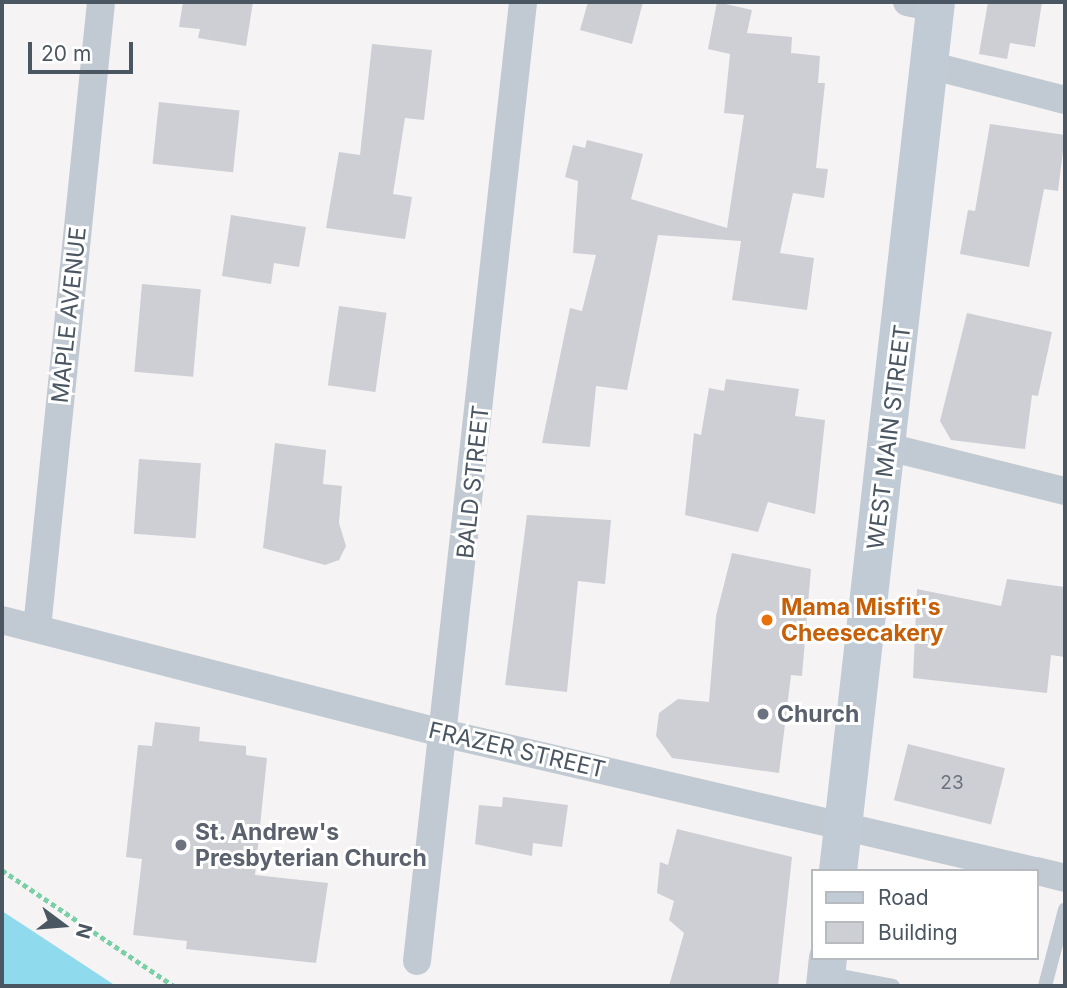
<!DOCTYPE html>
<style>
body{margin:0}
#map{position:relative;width:1067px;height:988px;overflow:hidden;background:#f5f3f3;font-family:Inter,sans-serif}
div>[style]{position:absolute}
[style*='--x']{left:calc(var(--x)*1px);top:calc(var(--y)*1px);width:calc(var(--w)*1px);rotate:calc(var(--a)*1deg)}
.water>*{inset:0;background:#90daee}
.building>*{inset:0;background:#cdcfd5;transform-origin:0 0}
.path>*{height:4.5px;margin-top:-2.25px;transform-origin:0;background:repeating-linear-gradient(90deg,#7ad0a6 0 5px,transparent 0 8.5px)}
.lane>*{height:14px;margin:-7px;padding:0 7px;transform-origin:7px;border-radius:7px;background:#c1cad2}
.street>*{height:28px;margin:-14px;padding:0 14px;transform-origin:14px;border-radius:14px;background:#c1cad2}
.secondary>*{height:38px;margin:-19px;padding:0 19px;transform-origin:19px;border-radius:19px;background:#c1cbd6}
.dots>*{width:19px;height:19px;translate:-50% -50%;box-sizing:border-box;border:4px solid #fff;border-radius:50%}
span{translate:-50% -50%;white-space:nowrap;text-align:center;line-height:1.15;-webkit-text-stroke:6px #fff;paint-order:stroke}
.number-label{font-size:19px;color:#6b747e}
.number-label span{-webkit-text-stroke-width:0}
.street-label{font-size:23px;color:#4a5661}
.food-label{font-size:23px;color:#c56008;font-weight:700}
.left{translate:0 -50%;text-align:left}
.worship-label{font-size:23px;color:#5b616d;font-weight:700}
.frame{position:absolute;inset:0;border:4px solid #4a5661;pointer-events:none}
.legend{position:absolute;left:811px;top:869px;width:228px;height:91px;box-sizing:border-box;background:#fff;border:2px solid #b7bbc0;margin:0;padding:9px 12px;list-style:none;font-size:21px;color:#4a5661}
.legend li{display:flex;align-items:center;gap:14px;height:35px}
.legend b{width:35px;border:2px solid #b7bbc0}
.north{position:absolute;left:28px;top:890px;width:70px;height:70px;-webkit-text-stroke:5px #fff;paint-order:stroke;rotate:106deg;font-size:19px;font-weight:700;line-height:28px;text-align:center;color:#4a5661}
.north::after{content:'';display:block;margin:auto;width:24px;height:32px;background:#4a5661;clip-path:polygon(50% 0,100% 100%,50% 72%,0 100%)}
.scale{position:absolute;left:28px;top:42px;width:105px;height:32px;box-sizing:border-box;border:4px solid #4a5661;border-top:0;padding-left:9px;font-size:21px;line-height:24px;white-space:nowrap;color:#4a5661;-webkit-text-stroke:5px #fff;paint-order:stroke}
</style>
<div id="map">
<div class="water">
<i style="clip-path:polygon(2px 911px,25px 926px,116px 986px,2px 986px)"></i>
</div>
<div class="building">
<i style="clip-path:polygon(183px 2px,253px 2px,246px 46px,198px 38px,200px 29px,179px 27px)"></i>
<i style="clip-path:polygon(588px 2px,643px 2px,632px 44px,580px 30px)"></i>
<i style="clip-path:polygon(717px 2px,752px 10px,747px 33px,792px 37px,791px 53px,820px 56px,818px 83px,825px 83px,816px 168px,828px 169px,824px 198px,793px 193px,780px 253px,814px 258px,807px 310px,732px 300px,741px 241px,658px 235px,627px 390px,596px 386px,590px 447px,542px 443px,570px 308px,582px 311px,596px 255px,573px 253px,578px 181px,565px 177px,573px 145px,585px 148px,587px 140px,643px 154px,631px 199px,727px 228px,744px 115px,724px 113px,730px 54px,708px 49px)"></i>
<i style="clip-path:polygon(988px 2px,1042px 2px,1035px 47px,1010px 43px,1007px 59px,979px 54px)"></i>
<i style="clip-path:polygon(372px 44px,432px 50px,424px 120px,405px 118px,393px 194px,412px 197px,405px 239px,326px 228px,339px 152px,360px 155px)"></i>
<i style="left:159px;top:102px;width:81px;height:62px;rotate:6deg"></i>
<i style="clip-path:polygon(990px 124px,1065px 135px,1058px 191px,1044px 189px,1029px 267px,960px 254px,968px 210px,975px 211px)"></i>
<i style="clip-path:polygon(231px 215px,306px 227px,299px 267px,274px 263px,271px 284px,222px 276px)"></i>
<i style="left:142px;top:284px;width:59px;height:88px;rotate:5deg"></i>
<i style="left:339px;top:306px;width:48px;height:80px;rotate:8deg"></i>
<i style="clip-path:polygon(967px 313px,1052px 332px,1038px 396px,1032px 395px,1025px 449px,951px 440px,940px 421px)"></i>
<i style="clip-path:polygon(726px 379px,799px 389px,795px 416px,825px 420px,815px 514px,768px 502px,758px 532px,685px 515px,694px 433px,701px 435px,709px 388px,724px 391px)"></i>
<i style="clip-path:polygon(275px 443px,326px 450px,323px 484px,342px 486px,339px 523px,346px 546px,339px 560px,325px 565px,263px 548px)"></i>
<i style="left:139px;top:459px;width:62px;height:75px;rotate:4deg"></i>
<i style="clip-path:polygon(527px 515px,611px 520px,605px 584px,578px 581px,567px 692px,505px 685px)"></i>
<i style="clip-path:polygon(732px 553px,811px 569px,802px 676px,791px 675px,779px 773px,672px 758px,656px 736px,659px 713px,678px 699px,709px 702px,716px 616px)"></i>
<i style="clip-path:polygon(1007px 579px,1065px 587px,1065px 657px,1051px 655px,1047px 693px,913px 678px,917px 589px,1001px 606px)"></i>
<i style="clip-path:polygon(155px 722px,200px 727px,199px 741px,246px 746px,246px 755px,267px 758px,255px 875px,328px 883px,316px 963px,186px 949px,187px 941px,133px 935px,142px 859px,126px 857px,138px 745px,152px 746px)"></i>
<i style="left:908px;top:744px;width:100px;height:58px;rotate:14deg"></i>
<i style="clip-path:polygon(503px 797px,568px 805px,562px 847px,533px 843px,532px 856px,475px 844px,479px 805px,502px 807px)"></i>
<i style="clip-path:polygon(677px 829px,792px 857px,778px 986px,669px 986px,684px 933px,669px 920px,674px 901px,657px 893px,660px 862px,668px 865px)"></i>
</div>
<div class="path">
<i style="--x:2;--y:870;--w:207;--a:34"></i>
</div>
<div class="lane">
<i style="--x:829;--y:974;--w:65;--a:10.6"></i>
<i style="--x:1045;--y:986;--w:79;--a:-75.3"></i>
</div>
<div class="street">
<i style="--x:907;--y:2;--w:29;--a:12"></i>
<i style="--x:929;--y:65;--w:140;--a:14.4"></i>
<i style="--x:888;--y:447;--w:182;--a:14"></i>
<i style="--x:2;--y:620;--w:459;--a:14.4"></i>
<i style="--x:447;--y:734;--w:604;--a:13.12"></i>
<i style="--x:37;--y:628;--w:629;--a:-84.16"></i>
<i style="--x:1037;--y:871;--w:29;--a:14"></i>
<i style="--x:417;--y:961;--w:965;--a:-83.69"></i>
</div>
<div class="secondary">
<i style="--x:838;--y:871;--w:875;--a:-83.57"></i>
<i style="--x:825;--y:986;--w:28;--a:-84"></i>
</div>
<div class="dots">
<i style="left:767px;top:620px;background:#e8710a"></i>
<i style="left:763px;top:714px;background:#6b7280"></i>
<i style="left:181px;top:845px;background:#6b7280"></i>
</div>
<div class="number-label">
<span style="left:952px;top:783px">23</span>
</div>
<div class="street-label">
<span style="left:69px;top:315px;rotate:-84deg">MAPLE AVENUE</span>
<span style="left:889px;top:437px;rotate:-83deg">WEST MAIN STREET</span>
<span style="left:473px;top:482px;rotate:-84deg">BALD STREET</span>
<span style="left:517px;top:750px;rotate:13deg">FRAZER STREET</span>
</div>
<div class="food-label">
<span class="left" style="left:781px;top:620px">Mama Misfit's<br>Cheesecakery</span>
</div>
<div class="worship-label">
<span class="left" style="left:777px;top:714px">Church</span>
<span class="left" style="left:195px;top:845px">St. Andrew's<br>Presbyterian Church</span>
</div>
<div class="frame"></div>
<ul class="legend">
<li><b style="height:9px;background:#c1cbd6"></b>Road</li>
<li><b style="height:19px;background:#cdcfd5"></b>Building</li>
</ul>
<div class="north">N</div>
<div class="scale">20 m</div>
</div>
